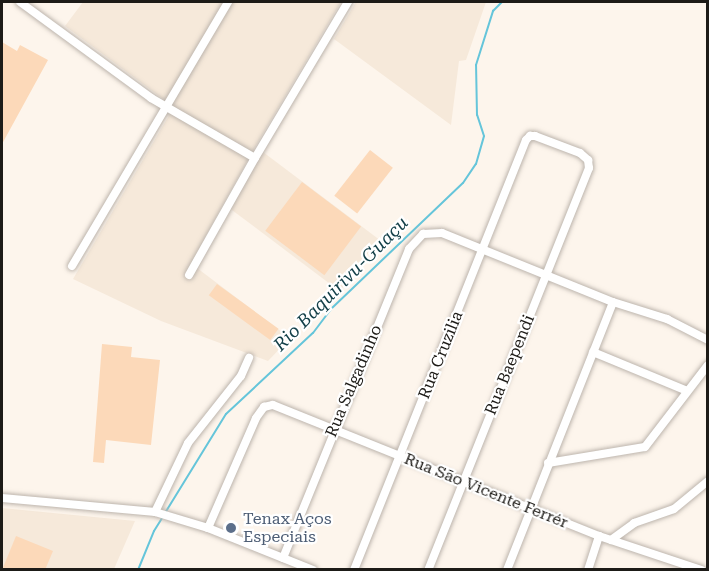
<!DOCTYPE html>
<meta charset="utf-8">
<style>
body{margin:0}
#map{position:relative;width:709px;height:571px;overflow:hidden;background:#fdf5ec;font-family:"Roboto Serif",serif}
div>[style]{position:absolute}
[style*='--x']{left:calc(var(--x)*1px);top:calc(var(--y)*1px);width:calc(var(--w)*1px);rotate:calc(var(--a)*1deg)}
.built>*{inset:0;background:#f6e9da;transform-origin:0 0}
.stream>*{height:2px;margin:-1px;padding:0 1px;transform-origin:1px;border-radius:1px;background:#65c5da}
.building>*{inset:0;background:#fcd9b9;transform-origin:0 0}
.roads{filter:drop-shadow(0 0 2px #bdb5ad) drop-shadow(0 0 2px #bdb5ad)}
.minor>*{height:8px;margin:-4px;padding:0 4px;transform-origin:4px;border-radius:4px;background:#fff}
.dots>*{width:16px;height:16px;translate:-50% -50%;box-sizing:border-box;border:3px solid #fff;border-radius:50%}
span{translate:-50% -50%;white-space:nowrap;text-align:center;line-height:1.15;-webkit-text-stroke:4.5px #fff;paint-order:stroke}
.street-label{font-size:16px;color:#1d1b17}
.service-label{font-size:16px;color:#4e5e75}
.left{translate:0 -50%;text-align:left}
.water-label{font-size:18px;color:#144049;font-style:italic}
.frame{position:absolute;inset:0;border:3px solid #1d1b17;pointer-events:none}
</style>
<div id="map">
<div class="built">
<i style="clip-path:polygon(83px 2px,341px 2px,255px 147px,204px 239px,211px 243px,197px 268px,290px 338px,268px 361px,161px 321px,73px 279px,174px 107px,65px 26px)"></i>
<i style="clip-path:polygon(356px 2px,486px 2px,466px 60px,459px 61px,451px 125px,334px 39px)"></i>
<i style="left:263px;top:152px;width:145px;height:65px;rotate:37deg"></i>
<i style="clip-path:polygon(2px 508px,135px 521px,114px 569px,2px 569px)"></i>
</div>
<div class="stream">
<i style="--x:165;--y:513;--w:116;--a:-58.4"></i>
<i style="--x:226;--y:414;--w:119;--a:-43"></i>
<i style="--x:313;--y:333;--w:31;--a:-53"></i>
<i style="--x:332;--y:308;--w:181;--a:-43.7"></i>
<i style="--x:463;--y:183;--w:23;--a:-56"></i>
<i style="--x:476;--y:164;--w:29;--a:-74"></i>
<i style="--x:484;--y:136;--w:22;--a:-108"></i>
<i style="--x:477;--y:115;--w:50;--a:-91.1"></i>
<i style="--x:476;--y:65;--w:57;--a:-72.5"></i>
<i style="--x:493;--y:11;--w:13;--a:-45"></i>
<i style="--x:138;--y:570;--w:42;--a:-67.7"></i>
<i style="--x:154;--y:531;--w:15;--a:-58"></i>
</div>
<div class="building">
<i style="clip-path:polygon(2px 42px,17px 51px,20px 45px,48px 60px,2px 144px)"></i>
<i style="left:370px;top:150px;width:29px;height:58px;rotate:38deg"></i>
<i style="left:302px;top:182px;width:74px;height:61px;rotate:37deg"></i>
<i style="left:217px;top:284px;width:76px;height:14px;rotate:36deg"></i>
<i style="clip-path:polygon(102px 344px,132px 347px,131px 357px,160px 360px,151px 445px,106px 440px,104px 463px,93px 462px)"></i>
<i style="clip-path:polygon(16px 536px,53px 551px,45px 570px,2px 570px)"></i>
</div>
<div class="roads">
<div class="minor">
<i style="--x:20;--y:2;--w:162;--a:36.2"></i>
<i style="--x:151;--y:98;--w:120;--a:30"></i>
<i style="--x:72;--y:266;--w:307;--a:-59.4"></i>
<i style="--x:189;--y:275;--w:134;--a:-60.6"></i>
<i style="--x:255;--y:158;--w:182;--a:-59.2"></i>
<i style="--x:593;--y:352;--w:102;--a:22.5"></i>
<i style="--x:548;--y:463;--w:98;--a:-9.4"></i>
<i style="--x:645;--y:447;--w:103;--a:-52.5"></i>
<i style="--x:2;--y:498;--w:154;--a:5.2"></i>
<i style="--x:155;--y:512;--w:55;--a:16.8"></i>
<i style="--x:208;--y:528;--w:113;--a:21.8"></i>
<i style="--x:155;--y:512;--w:76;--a:-64.4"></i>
<i style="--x:188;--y:443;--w:85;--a:-51.7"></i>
<i style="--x:241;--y:376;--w:20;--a:-66"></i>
<i style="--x:208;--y:528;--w:120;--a:-66.4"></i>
<i style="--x:256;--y:418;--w:14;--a:-54"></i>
<i style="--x:264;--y:407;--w:9;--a:-13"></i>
<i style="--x:273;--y:405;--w:351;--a:21.9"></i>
<i style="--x:599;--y:536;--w:108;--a:18.4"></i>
<i style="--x:611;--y:540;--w:29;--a:-36"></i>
<i style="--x:634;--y:523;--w:42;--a:-19.3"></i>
<i style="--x:674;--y:509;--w:44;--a:-39.5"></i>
<i style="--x:283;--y:558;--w:334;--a:-67.8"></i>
<i style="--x:409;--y:249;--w:21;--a:-47"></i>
<i style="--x:423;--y:234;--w:19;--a:-3"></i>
<i style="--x:442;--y:233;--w:184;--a:22"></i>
<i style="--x:613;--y:302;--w:57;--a:17.5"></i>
<i style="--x:667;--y:319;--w:46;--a:27.1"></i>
<i style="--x:354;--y:570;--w:463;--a:-68.2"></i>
<i style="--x:526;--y:140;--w:6;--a:-45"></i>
<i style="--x:530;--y:136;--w:5;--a:0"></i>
<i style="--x:535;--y:136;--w:48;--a:20.7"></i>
<i style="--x:580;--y:153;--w:11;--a:41"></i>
<i style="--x:588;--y:160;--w:8;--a:83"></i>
<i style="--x:589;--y:168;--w:433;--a:111.8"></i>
<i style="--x:507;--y:570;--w:288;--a:-68.4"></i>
<i style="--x:588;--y:570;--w:36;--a:-72"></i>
</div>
</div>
<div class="dots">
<i style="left:231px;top:528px;background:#5c6f8a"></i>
</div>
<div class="street-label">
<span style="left:441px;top:355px;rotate:-68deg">Rua Cruzilia</span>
<span style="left:510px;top:365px;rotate:-68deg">Rua Baependi</span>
<span style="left:354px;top:381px;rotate:-67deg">Rua Salgadinho</span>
<span style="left:486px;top:491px;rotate:22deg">Rua São Vicente Ferrér</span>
</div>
<div class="service-label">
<span class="left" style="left:243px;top:528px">Tenax Aços<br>Especiais</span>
</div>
<div class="water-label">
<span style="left:341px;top:284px;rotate:-45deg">Rio Baquirivu-Guaçu</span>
</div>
<div class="frame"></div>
</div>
